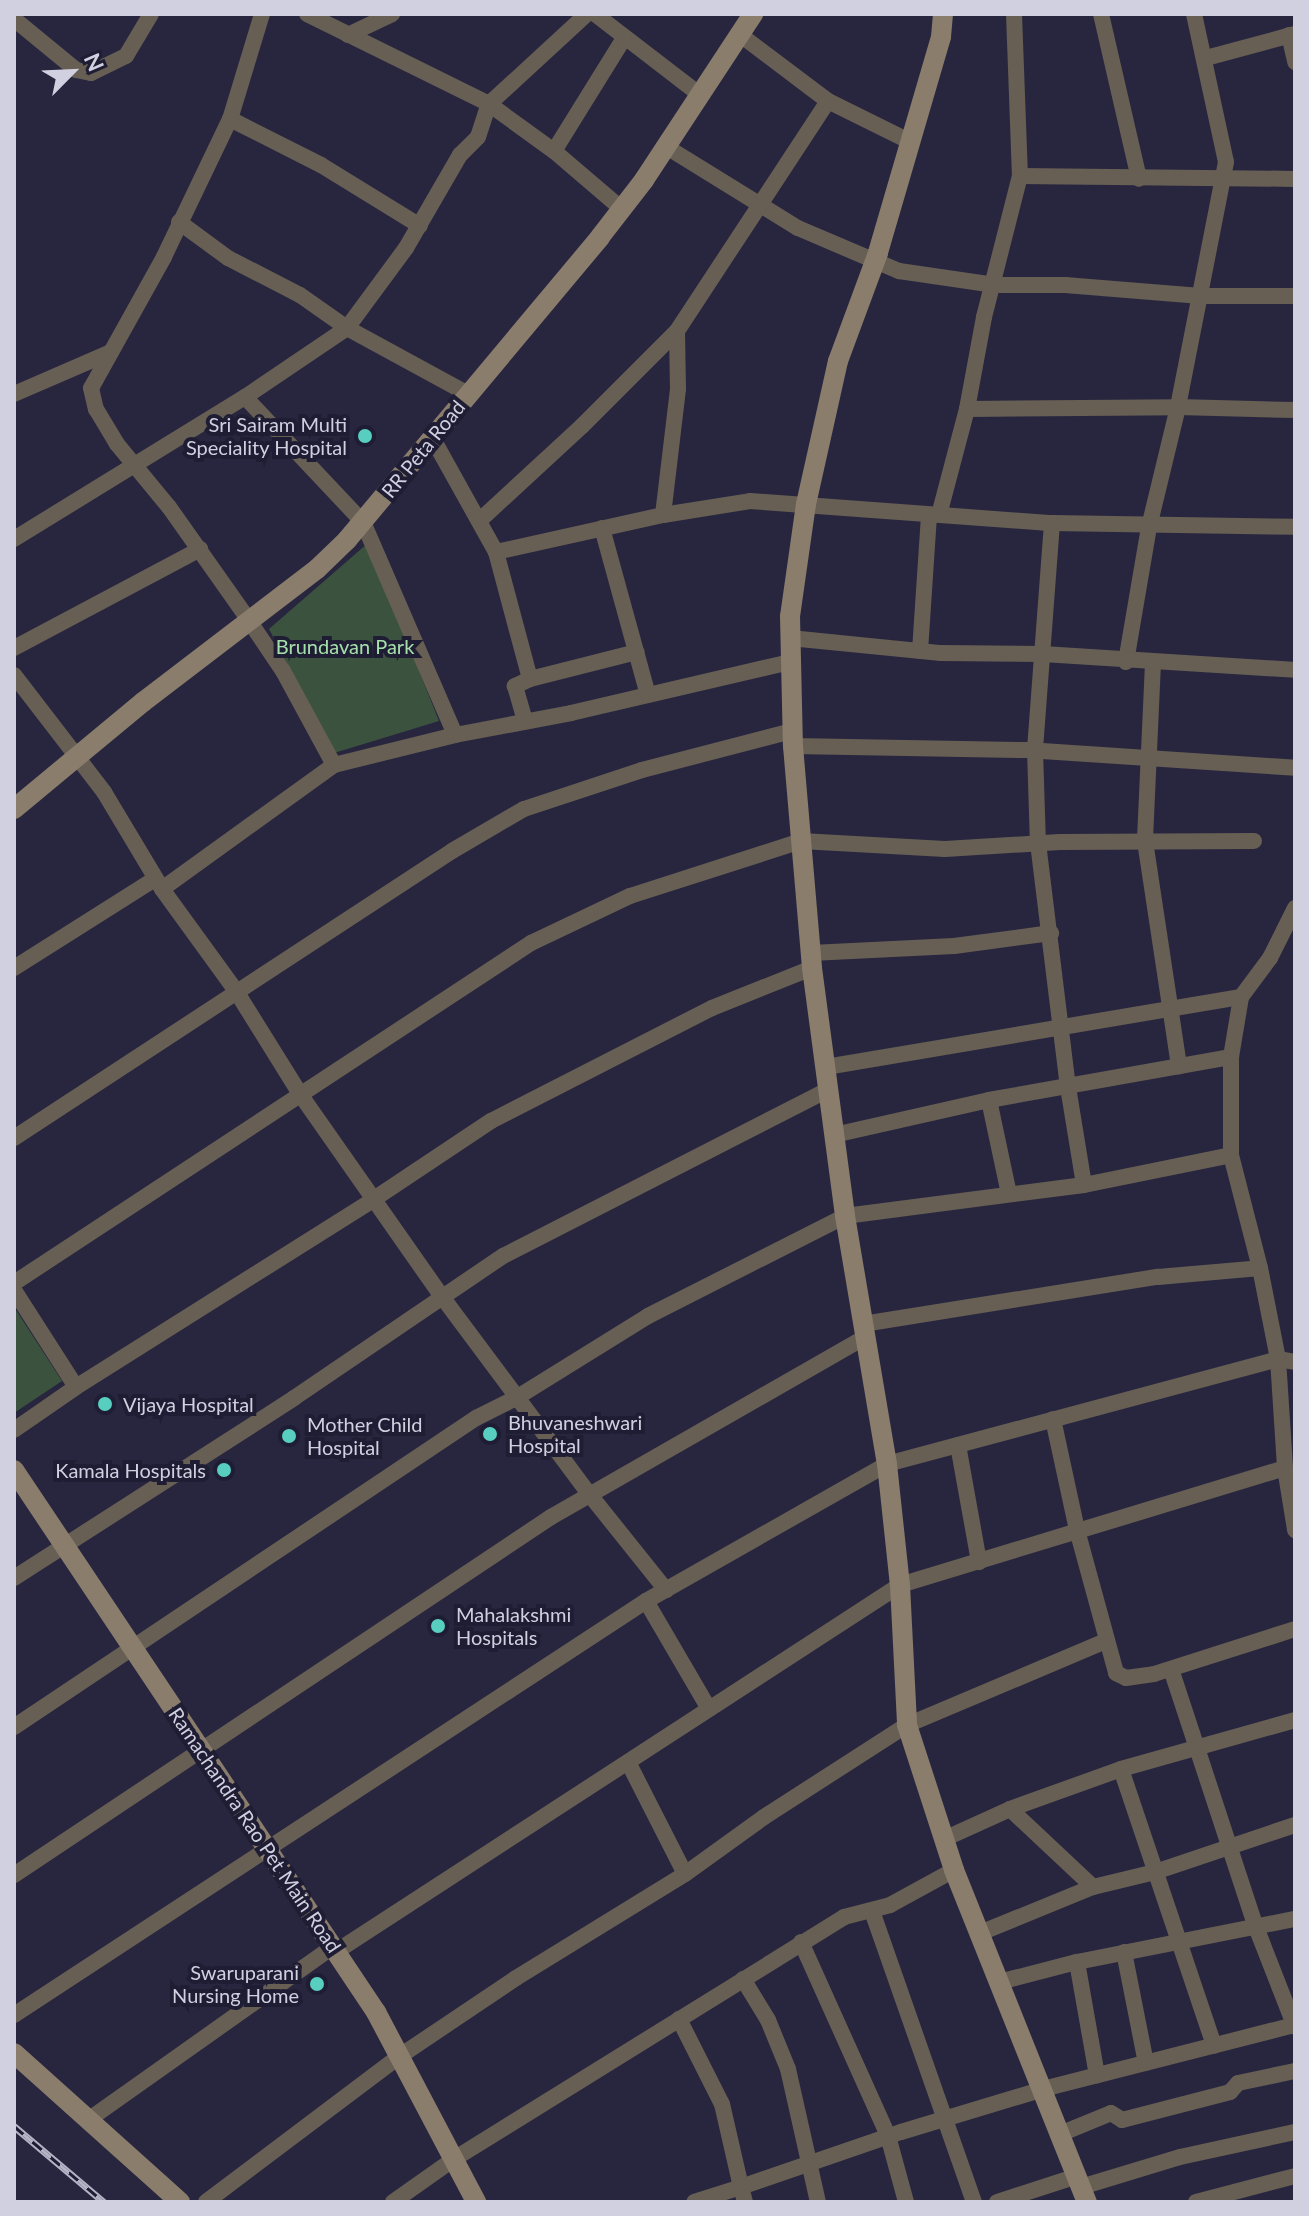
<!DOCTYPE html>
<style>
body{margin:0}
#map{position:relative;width:1309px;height:2216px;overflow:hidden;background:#28263f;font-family:Lato,sans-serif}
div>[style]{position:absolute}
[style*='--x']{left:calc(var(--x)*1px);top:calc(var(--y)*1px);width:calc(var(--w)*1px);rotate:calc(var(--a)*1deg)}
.green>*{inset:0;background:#3b533e}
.street>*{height:16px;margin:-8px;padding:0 8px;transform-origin:8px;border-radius:8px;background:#675f54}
.secondary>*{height:20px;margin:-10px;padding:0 10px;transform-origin:10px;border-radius:10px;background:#8a7d6c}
.rail>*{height:7px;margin-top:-3.5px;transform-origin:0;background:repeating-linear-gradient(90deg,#1e1d34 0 12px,#b5b4c6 0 24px);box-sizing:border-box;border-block:2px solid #b5b4c6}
.dots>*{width:22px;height:22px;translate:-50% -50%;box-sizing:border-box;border:4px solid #1e1d34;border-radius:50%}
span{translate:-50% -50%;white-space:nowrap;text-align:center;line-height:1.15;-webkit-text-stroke:8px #1e1d34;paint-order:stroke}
.poi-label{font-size:20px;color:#d0d0e0}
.right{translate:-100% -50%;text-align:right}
.left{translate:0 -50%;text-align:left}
.street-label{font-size:20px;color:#d0d0e0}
.park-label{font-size:20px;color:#a5e0ab}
.frame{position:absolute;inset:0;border:16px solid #d0d0e0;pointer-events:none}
.north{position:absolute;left:32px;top:32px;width:80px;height:80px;-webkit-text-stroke:6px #1e1d34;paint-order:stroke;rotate:66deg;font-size:22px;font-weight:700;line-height:32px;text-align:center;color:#d0d0e0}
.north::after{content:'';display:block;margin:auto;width:28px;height:36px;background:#d0d0e0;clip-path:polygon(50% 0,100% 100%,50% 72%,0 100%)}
</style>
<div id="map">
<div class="green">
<i style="clip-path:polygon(368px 543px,439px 721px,334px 753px,269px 629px)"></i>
<i style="clip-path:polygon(14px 1307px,62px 1381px,14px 1413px)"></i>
</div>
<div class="street">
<i style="--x:262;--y:14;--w:110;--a:106.9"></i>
<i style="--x:230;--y:119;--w:153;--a:115.6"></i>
<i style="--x:164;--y:257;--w:150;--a:119.1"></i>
<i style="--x:91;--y:388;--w:22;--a:77"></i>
<i style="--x:96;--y:409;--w:41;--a:59"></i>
<i style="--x:117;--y:444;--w:82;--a:50.5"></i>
<i style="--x:169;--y:507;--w:141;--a:54.8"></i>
<i style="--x:250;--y:622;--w:59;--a:56"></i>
<i style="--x:283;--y:671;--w:107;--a:61.5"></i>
<i style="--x:307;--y:14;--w:203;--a:26.3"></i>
<i style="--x:489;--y:104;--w:80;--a:35.9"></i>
<i style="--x:554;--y:151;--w:89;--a:40.5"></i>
<i style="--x:595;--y:14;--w:131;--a:37.6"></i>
<i style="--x:1014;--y:14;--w:162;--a:87.9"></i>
<i style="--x:1101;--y:14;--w:169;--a:77"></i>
<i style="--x:1194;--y:14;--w:151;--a:77.8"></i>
<i style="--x:1226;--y:162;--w:250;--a:101.1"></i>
<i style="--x:1178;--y:407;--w:117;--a:1.5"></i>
<i style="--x:14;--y:19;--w:80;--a:39.4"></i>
<i style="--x:76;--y:70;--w:15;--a:11"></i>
<i style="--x:91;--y:73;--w:39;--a:-26"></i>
<i style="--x:126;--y:56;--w:49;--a:-59.2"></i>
<i style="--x:348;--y:35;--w:49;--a:-25.5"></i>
<i style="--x:1289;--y:35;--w:28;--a:77"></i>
<i style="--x:1206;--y:58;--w:92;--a:-15.1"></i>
<i style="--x:828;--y:101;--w:93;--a:26.3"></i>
<i style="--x:230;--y:119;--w:102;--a:26.8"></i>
<i style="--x:321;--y:165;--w:116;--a:31.6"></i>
<i style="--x:665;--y:146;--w:156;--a:31.7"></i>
<i style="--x:798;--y:228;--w:110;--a:23.1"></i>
<i style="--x:899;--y:271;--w:97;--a:8.3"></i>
<i style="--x:995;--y:285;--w:70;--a:0"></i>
<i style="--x:1065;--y:285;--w:136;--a:4.6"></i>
<i style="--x:1201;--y:296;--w:94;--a:0"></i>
<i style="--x:554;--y:151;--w:133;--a:-58.2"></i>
<i style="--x:179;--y:222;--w:61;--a:36.3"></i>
<i style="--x:228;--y:258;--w:81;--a:27.2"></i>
<i style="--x:300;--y:295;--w:57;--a:35.1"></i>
<i style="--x:347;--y:328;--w:138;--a:28.6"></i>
<i style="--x:14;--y:394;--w:106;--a:-23.4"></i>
<i style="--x:245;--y:397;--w:172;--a:46.7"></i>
<i style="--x:363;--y:522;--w:232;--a:66.6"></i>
<i style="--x:967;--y:409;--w:94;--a:-79.5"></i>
<i style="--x:984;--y:317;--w:146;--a:-75.7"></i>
<i style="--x:1020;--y:176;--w:275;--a:0.6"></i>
<i style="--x:433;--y:439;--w:129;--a:60.9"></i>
<i style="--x:496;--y:552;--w:171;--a:-12.5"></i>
<i style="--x:663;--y:515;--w:88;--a:-9.1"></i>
<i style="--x:750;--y:501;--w:303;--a:4.2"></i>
<i style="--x:1052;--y:523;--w:243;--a:0.9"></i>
<i style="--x:663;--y:515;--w:127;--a:-83.2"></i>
<i style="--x:678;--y:389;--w:58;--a:-91"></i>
<i style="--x:939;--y:515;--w:110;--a:-75.2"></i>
<i style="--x:967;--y:409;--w:211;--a:-0.5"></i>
<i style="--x:1178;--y:407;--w:123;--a:103.6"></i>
<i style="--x:1149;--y:527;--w:137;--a:99.7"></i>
<i style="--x:479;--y:521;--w:140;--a:-42.7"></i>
<i style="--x:582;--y:426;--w:134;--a:-45"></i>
<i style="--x:677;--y:331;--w:275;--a:-56.7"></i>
<i style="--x:828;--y:101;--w:111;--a:-143"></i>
<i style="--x:1052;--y:523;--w:228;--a:94.3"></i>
<i style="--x:1035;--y:750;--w:93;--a:88.2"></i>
<i style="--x:1038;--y:843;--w:246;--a:83"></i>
<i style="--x:1068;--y:1087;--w:99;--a:80.7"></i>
<i style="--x:602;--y:528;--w:173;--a:74.6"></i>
<i style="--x:14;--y:539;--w:271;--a:-31.6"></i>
<i style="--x:245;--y:397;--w:123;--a:-34.1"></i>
<i style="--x:347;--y:328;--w:99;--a:-53.6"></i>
<i style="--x:406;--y:248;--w:108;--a:-59.9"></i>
<i style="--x:460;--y:155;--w:25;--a:-45"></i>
<i style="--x:478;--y:137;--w:35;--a:-72"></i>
<i style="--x:489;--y:104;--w:133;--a:-42.6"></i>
<i style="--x:496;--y:552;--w:131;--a:75"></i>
<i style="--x:530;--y:679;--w:17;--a:155"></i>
<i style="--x:515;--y:686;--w:36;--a:74"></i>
<i style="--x:790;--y:638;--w:152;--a:5.7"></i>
<i style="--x:941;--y:653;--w:102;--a:0.6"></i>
<i style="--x:1043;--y:654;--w:253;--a:3.6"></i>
<i style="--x:14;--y:648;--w:211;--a:-28"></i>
<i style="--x:920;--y:651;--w:136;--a:-86.2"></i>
<i style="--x:1153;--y:663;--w:178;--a:92.6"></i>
<i style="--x:1145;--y:841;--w:228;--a:81.4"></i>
<i style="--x:14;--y:675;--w:148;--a:52.4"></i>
<i style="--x:104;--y:792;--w:113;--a:59.1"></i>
<i style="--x:162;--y:889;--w:126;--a:54"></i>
<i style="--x:236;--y:991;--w:121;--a:58.1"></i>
<i style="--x:300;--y:1094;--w:249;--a:55"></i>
<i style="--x:443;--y:1298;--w:246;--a:53.3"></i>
<i style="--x:590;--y:1495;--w:122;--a:51.3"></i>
<i style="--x:530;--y:679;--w:110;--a:-14.2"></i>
<i style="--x:793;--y:746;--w:234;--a:1"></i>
<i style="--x:1027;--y:750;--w:269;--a:3.8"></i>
<i style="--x:162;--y:889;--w:212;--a:-35.8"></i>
<i style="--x:334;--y:765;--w:125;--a:-13.9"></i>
<i style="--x:455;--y:735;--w:118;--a:-10.7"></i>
<i style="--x:571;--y:713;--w:225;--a:-13.1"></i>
<i style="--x:811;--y:953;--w:143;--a:-2.8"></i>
<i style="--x:954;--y:946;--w:98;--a:-7.6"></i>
<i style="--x:14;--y:968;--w:167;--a:-32.3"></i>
<i style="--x:826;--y:1067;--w:421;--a:-9.6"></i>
<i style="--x:989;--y:1100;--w:96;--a:78"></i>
<i style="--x:834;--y:1135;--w:159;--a:-12.7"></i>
<i style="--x:989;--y:1100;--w:246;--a:-10.1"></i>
<i style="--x:14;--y:1138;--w:524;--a:-33.23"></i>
<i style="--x:452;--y:851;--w:83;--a:-30.3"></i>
<i style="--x:524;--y:809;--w:124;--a:-18.3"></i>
<i style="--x:642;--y:770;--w:155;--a:-14.6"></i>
<i style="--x:1260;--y:1268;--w:117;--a:-104.4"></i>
<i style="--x:1231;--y:1155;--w:98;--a:-90"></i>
<i style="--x:1231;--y:1057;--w:61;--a:-80.5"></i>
<i style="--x:1241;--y:997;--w:49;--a:-53.4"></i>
<i style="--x:1270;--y:958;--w:56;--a:-63.4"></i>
<i style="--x:14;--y:1283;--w:619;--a:-33.33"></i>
<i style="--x:531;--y:943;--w:110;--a:-25.4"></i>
<i style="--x:630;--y:896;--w:180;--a:-17.8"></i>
<i style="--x:801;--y:841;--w:144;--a:3.2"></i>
<i style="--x:945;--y:849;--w:115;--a:-3.5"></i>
<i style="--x:1060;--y:842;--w:194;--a:-0.3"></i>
<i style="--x:14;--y:1290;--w:115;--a:57.4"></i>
<i style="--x:863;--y:1324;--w:299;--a:-9.1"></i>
<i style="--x:1158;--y:1277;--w:102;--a:-5"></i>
<i style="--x:1260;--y:1268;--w:93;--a:78.8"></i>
<i style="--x:1278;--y:1359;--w:17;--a:10"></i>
<i style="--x:1053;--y:1419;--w:114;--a:77.8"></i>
<i style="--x:1077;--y:1530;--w:148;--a:74.7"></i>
<i style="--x:1116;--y:1673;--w:11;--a:27"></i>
<i style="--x:1126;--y:1678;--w:28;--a:-8"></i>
<i style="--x:1154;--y:1674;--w:148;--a:-17.7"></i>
<i style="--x:14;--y:1430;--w:75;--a:-34.7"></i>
<i style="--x:76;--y:1387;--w:352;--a:-32.2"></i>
<i style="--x:374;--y:1199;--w:141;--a:-33.7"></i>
<i style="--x:491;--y:1121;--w:248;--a:-27.1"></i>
<i style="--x:712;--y:1008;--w:108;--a:-21.8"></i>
<i style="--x:958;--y:1445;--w:119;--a:79.8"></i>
<i style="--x:14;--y:1578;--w:333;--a:-32.7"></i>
<i style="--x:294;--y:1398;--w:253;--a:-34.2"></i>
<i style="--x:503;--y:1256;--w:366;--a:-27.1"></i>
<i style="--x:646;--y:1601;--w:125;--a:59.7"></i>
<i style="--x:1171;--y:1669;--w:272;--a:71.8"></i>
<i style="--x:1256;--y:1927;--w:107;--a:68.7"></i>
<i style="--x:14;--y:1727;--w:556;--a:-33.78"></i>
<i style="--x:476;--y:1418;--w:45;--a:-26.6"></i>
<i style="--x:516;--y:1398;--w:155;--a:-31.8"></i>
<i style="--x:648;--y:1316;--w:221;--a:-26.9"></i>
<i style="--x:845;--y:1216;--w:241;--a:-7.4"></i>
<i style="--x:1084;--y:1185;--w:150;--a:-11.5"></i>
<i style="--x:629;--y:1764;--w:123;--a:63"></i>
<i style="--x:1121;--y:1769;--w:292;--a:71.4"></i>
<i style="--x:1010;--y:1809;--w:114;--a:43.2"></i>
<i style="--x:944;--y:1839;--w:72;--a:-24.4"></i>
<i style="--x:1010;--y:1809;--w:118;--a:-19.8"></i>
<i style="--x:1121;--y:1769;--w:181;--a:-15.7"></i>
<i style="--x:14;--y:1875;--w:645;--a:-33.69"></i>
<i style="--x:551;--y:1517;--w:362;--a:-29.8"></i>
<i style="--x:872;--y:1911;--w:308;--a:70.7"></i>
<i style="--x:980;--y:1933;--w:122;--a:-22.2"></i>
<i style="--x:1093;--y:1887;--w:64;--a:-13.6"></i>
<i style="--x:1155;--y:1872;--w:148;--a:-18.6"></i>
<i style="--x:801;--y:1942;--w:213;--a:65.8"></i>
<i style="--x:888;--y:2136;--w:68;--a:74.7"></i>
<i style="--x:337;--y:1951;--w:672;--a:-33.03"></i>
<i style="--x:900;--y:1585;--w:402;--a:-16.9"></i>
<i style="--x:1124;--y:1952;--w:113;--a:78.8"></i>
<i style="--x:1077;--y:1962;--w:115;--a:80"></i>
<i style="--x:743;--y:1979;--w:48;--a:58.6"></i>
<i style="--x:768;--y:2020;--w:53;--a:67.8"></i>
<i style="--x:788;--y:2069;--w:136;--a:77.3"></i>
<i style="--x:999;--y:1982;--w:81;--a:-14.4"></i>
<i style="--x:1077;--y:1962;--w:222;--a:-11.2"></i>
<i style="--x:14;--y:2015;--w:756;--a:-33.23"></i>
<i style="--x:646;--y:1601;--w:277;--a:-29.6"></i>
<i style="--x:887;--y:1464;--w:405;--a:-15"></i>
<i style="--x:1278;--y:1359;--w:109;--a:86.3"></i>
<i style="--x:1285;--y:1468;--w:63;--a:80.8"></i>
<i style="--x:679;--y:2019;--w:95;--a:63.2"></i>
<i style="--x:722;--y:2104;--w:85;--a:77.1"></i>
<i style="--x:741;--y:2187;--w:49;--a:162.3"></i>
<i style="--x:91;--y:2118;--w:298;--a:-35.3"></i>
<i style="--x:1060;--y:2134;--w:55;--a:-22.4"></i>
<i style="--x:1111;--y:2113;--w:13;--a:32"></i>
<i style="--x:1122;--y:2120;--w:112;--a:-14.5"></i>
<i style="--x:1230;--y:2092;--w:12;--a:-48"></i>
<i style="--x:1238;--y:2083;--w:58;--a:-11.9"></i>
<i style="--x:1081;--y:2187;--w:103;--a:-16.9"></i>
<i style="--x:1180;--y:2157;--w:118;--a:-12.3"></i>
<i style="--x:206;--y:2202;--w:243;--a:-37"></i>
<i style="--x:400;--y:2056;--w:140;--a:-33.9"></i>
<i style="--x:516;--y:1978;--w:198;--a:-31.6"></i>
<i style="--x:685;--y:1874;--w:97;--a:-35.8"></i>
<i style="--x:764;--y:1817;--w:170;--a:-32.8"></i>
<i style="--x:907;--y:1725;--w:216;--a:-22.9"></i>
<i style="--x:393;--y:2202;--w:75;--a:-35.2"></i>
<i style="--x:454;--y:2159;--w:459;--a:-31.8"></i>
<i style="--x:844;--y:1917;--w:48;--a:-14.6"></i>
<i style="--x:890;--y:1905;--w:73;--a:-28.7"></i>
<i style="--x:745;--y:2202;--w:16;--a:-105"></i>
<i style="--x:741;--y:2187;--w:169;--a:-19"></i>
<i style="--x:901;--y:2132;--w:148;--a:-16.8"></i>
<i style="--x:1043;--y:2089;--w:260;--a:-14.3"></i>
<i style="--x:997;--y:2202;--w:84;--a:-18"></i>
<i style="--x:1196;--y:2202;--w:102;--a:-14.7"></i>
</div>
<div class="secondary">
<i style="--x:943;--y:14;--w:23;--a:95"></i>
<i style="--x:941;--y:37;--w:225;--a:106.3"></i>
<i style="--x:878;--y:253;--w:115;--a:110.3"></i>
<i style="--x:838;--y:361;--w:147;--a:102.6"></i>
<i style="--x:806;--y:504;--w:113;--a:98.1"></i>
<i style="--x:790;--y:616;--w:130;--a:88.7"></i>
<i style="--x:793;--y:746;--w:223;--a:85.1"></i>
<i style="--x:812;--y:968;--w:250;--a:82.4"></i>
<i style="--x:845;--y:1216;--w:252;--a:80.4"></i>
<i style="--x:887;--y:1464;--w:122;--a:83.9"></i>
<i style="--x:900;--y:1585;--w:140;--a:87.1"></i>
<i style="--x:907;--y:1725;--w:152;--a:72"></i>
<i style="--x:954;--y:1870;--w:358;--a:68.2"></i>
<i style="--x:14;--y:809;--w:168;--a:-39.7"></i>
<i style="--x:143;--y:702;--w:219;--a:-37.4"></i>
<i style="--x:317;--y:569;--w:42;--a:-44"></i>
<i style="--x:347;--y:540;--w:395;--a:-50.1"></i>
<i style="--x:600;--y:237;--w:72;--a:-52.3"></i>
<i style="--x:644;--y:180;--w:199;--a:-56.7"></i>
<i style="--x:14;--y:1470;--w:652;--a:56.26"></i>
<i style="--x:376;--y:2012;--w:215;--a:62.2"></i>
<i style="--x:14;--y:2053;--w:223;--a:41.9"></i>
</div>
<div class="rail">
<i style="--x:14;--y:2126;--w:118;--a:40.2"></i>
</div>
<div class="dots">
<i style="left:365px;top:436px;background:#58cec0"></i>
<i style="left:105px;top:1404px;background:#58cec0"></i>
<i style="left:490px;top:1434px;background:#58cec0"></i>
<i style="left:289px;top:1436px;background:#58cec0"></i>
<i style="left:224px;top:1470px;background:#58cec0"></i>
<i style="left:438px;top:1626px;background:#58cec0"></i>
<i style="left:317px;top:1984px;background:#58cec0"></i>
</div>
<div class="poi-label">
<span class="right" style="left:347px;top:436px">Sri Sairam Multi<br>Speciality Hospital</span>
<span class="left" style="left:123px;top:1404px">Vijaya Hospital</span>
<span class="left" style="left:508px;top:1434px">Bhuvaneshwari<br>Hospital</span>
<span class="left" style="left:307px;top:1436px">Mother Child<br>Hospital</span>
<span class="right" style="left:206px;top:1470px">Kamala Hospitals</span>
<span class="left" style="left:456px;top:1626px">Mahalakshmi<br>Hospitals</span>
<span class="right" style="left:299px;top:1984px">Swaruparani<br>Nursing Home</span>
</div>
<div class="street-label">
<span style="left:423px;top:449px;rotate:-51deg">RR Peta Road</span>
<span style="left:255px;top:1830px;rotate:56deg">Ramachandra Rao Pet Main Road</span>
</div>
<div class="park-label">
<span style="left:345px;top:646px">Brundavan Park</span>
</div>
<div class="frame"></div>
<div class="north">N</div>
</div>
